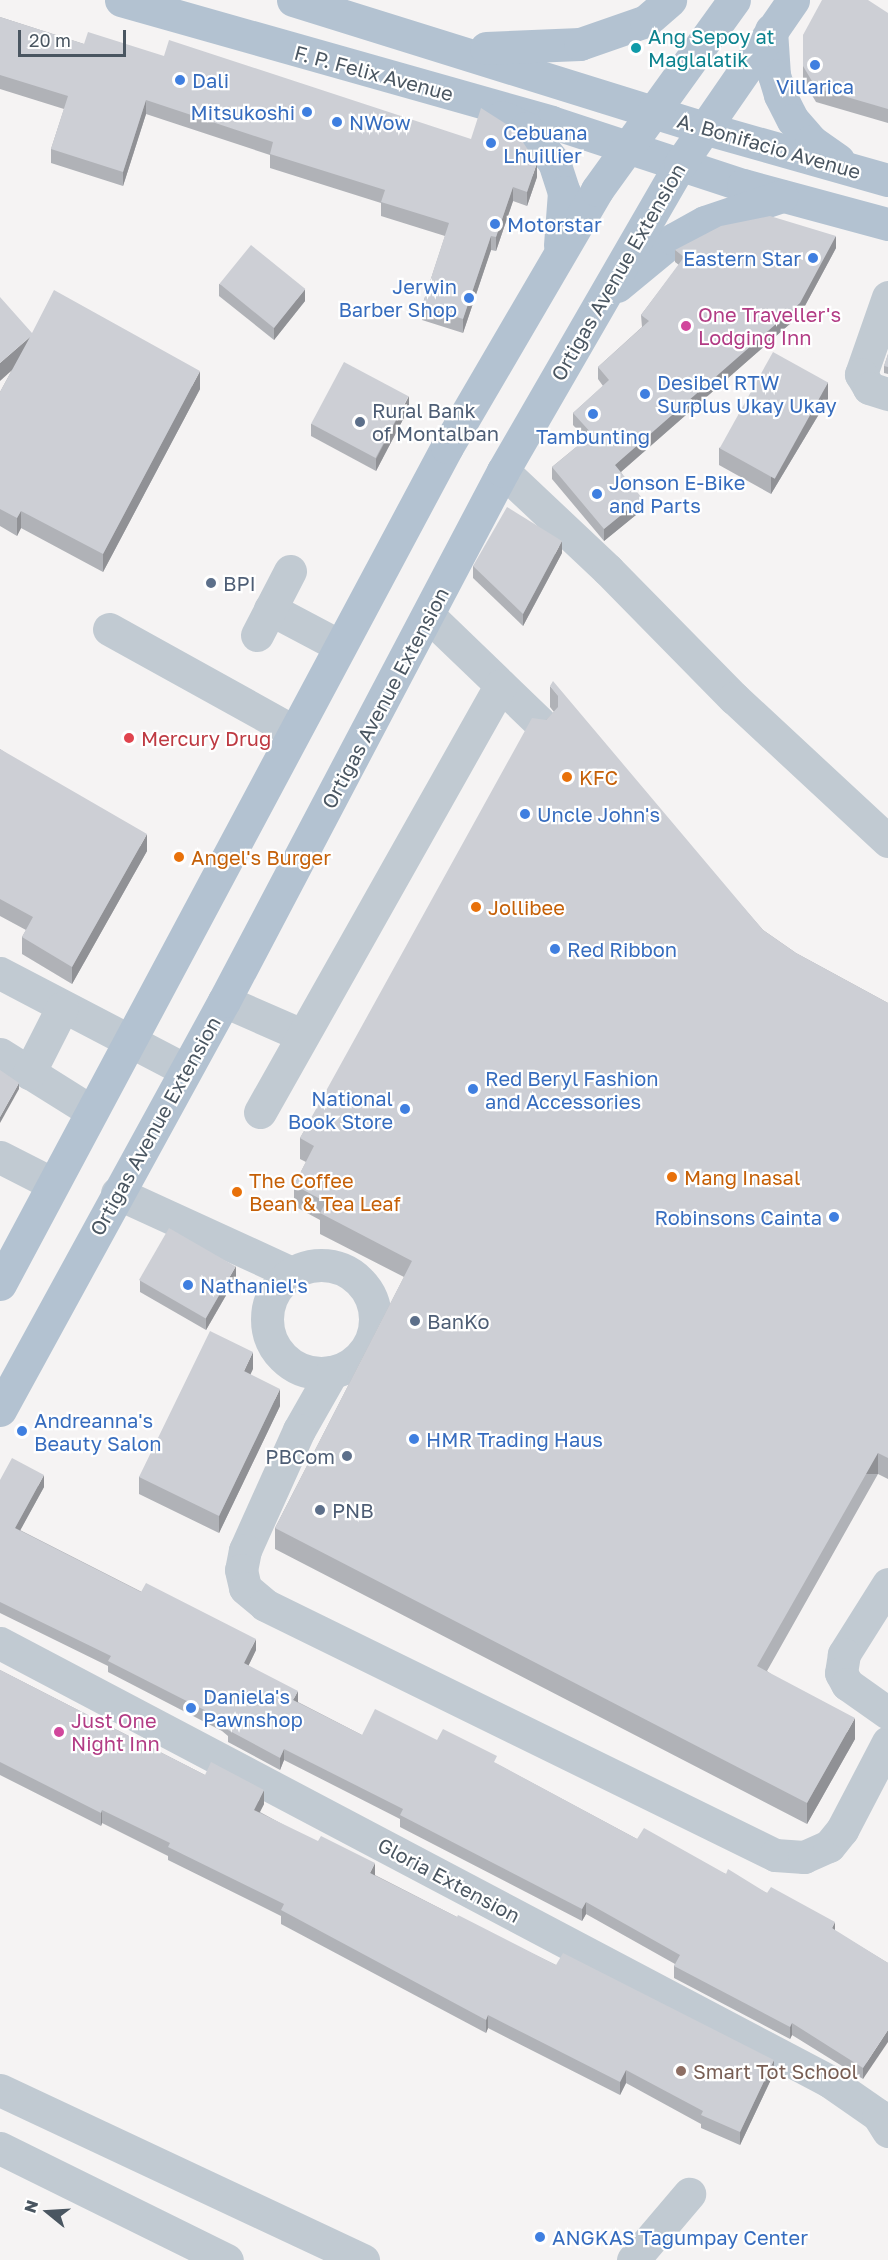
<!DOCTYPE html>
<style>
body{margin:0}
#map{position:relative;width:888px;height:2260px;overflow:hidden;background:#f5f3f3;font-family:"Golos Text",sans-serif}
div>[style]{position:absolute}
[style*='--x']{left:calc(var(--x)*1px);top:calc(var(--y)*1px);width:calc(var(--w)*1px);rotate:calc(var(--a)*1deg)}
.minor>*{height:33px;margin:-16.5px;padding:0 16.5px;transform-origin:16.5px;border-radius:16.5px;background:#c1cad2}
.minor>.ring{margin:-16.5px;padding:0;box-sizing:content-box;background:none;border:33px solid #c1cad2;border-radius:50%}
.major>*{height:33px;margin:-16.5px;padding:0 16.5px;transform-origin:16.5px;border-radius:16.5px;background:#b3c2d1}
.wall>*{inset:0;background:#b0b2b7}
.shaded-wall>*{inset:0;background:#909195;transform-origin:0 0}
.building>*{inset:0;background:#cdcfd5;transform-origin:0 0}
.dots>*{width:16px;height:16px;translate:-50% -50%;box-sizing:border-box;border:3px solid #fff;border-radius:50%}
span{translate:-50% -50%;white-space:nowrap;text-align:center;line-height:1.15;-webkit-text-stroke:4.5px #fff;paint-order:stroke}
.culture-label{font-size:20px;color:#0d838f}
.left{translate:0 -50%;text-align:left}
.street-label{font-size:20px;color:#4a5661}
.shop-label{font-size:20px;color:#366cbe}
.right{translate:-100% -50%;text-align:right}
.hotel-label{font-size:20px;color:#b23c85}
.service-label{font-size:20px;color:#4e5e75}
.health-label{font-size:20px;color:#be3a42}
.food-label{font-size:20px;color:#c56008}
.education-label{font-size:20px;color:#785e54}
.north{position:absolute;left:18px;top:2182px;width:60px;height:60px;-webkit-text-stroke:4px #fff;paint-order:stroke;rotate:288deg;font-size:16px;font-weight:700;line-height:24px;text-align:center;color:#4a5661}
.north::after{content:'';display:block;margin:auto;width:21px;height:27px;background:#4a5661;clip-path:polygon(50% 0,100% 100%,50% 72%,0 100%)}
.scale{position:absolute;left:18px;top:30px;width:108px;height:27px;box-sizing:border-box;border:3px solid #4a5661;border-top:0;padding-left:8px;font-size:18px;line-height:21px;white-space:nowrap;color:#4a5661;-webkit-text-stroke:4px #fff;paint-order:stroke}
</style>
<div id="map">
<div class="minor">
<i style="--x:888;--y:297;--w:82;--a:109.3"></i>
<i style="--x:861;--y:374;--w:16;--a:60"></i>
<i style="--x:869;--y:388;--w:20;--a:18"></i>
<i style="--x:503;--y:471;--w:144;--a:43.3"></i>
<i style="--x:608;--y:570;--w:180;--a:45.5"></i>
<i style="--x:734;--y:698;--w:210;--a:42.9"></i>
<i style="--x:270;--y:609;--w:77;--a:27.9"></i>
<i style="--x:429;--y:616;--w:154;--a:43.9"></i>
<i style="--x:109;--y:629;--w:210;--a:29"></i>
<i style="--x:257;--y:635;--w:72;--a:-62.7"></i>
<i style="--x:0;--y:973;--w:208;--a:27.6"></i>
<i style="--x:224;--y:1001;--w:85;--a:23.6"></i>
<i style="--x:0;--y:1054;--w:107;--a:32.1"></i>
<i style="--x:29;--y:1073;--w:73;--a:-63.1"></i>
<i style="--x:260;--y:1112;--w:490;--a:-60.6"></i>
<i style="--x:0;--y:1157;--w:59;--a:27"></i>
<i style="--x:117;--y:1193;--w:192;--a:24.6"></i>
<i class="ring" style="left:267px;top:1265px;width:75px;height:75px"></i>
<i style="--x:332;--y:1372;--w:67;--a:119.6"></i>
<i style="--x:299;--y:1430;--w:132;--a:114.2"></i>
<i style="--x:245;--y:1550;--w:20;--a:101"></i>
<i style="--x:241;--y:1570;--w:18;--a:77"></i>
<i style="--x:245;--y:1588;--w:26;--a:40"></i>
<i style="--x:265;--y:1605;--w:568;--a:26.11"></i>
<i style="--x:775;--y:1855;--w:29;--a:4"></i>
<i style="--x:804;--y:1857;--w:27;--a:-24"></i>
<i style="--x:829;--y:1846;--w:21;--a:-51"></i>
<i style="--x:842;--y:1830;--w:99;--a:-62.4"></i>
<i style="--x:888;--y:1584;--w:83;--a:122.2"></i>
<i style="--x:844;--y:1654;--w:19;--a:99"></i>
<i style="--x:841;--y:1673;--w:13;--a:61"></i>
<i style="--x:847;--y:1684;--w:50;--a:35.3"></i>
<i style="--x:0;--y:1643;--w:938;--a:27.85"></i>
<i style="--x:829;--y:2081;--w:60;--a:34.8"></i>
<i style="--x:878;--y:2115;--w:19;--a:58"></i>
<i style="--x:0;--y:2090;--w:401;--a:25.1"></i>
<i style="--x:0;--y:2148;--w:253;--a:26.3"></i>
<i style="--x:633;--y:2260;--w:87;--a:-49.7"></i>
</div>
<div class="major">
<i style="--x:121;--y:0;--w:447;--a:15.8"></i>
<i style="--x:551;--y:122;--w:202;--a:18.2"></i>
<i style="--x:743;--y:185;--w:150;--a:15.1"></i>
<i style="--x:293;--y:0;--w:430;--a:17.3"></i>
<i style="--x:704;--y:128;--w:191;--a:15.8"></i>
<i style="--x:771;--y:30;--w:45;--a:86.2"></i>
<i style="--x:774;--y:75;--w:21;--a:73"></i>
<i style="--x:780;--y:95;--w:28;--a:63"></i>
<i style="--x:793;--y:120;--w:28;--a:49"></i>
<i style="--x:811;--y:141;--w:33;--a:35"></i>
<i style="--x:486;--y:48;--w:94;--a:-2.4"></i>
<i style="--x:580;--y:44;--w:70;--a:-19.2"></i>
<i style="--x:646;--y:21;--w:32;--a:-41"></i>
<i style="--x:502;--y:117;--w:26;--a:25"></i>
<i style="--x:526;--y:128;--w:44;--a:50.5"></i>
<i style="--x:554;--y:162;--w:32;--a:72"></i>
<i style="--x:564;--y:192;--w:53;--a:94.3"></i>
<i style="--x:617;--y:286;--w:74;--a:-39.5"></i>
<i style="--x:674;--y:239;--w:35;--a:-29"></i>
<i style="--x:705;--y:222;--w:81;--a:-18.7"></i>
<i style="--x:0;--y:1284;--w:949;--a:-61.9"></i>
<i style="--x:447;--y:447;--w:298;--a:-59.7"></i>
<i style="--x:597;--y:190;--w:234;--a:-54.2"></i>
<i style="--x:0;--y:1410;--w:466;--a:-61.3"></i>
<i style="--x:224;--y:1001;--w:599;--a:-62.24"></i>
<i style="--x:503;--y:471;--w:354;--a:-60"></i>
<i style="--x:680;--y:164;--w:199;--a:-55.4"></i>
</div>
<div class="wall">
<i style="clip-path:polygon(888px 13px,888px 123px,816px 102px,803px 80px,803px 35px)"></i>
<i style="clip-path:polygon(0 17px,84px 44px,537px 177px,527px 206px,513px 201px,496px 251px,491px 250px,463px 333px,422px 320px,422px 306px,445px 236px,381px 216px,381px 203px,270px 168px,270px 155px,146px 114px,123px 186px,51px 163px,51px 149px,64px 109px,0 89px)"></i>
<i style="clip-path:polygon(836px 248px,800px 315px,621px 472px,642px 510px,604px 541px,552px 479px,552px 467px,586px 439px,573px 425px,573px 413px,603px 386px,598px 379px,598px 367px,642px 327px,641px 315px,679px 265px,675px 262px,675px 250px)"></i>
<i style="clip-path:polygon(219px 284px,305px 301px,274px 340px,219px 296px)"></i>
<i style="clip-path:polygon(32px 333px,200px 389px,103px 572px,21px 528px,17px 536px,0 526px,0 392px)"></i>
<i style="clip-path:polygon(888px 354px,888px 374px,884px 373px,884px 366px)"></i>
<i style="clip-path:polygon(828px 399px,771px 494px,719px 465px,719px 448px)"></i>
<i style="clip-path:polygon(409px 408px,376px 471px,311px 436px,311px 424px)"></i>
<i style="clip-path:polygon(562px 553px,523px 626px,473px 578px,473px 566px)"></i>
<i style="clip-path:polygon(550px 686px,763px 930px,796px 953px,888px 1003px,888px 1479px,878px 1474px,767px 1671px,855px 1739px,807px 1824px,275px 1549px,275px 1528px,404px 1277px,320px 1234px,320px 1220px,294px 1206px,294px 1185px,306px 1162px,300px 1159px,300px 1138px,546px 720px,554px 712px,550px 707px)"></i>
<i style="clip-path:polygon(0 749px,147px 851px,72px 984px,22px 954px,22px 937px,26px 930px,0 916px)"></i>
<i style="clip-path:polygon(236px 1278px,206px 1330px,140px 1292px,140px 1280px)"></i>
<i style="clip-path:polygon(253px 1369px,250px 1374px,280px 1406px,219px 1533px,139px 1494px,139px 1477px)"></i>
<i style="clip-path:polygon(0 1480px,44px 1487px,20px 1530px,256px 1650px,248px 1666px,298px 1702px,362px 1735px,437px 1740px,497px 1764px,637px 1839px,726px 1874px,767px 1893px,835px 1931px,888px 1963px,863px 2079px,792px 2035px,790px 2039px,674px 1978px,674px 1966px,675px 1964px,586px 1914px,582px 1921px,400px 1827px,400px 1819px,284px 1760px,280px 1770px,228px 1742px,228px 1736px,222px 1731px,108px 1672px,108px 1666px,0 1613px)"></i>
<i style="clip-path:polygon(0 1670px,205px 1775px,264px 1804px,260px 1812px,375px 1875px,457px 1917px,556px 1965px,774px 2073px,740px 2145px,701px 2128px,701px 2124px,626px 2083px,620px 2095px,488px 2028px,486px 2033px,281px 1924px,281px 1916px,168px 1860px,168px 1856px,102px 1823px,101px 1826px,0 1775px)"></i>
</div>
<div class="shaded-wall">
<i style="clip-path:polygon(146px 100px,146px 114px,123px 186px,123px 172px)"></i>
<i style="clip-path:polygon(537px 163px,537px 177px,527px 206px,527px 192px)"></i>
<i style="clip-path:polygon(513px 187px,513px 201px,496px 251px,496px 237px)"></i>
<i style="clip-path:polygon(491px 236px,491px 250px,463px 333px,463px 319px)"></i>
<i style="clip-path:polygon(836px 236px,836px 248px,800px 315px,615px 477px,615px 465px)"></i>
<i style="clip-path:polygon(305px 289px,305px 301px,274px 340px,274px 328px)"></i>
<i style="clip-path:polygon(30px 337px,30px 354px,0 381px,0 363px)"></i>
<i style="clip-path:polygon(200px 371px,200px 389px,103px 572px,103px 554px)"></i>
<i style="clip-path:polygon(828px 382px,828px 399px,771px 494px,771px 477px)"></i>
<i style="clip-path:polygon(409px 396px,409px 408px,376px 471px,376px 459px)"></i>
<i style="clip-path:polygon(642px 498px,642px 510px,604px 541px,604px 529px)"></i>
<i style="clip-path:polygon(21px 511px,21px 528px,17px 536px,17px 518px)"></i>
<i style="clip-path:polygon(562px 541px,562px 553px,523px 626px,523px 614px)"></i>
<i style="clip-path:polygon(147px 834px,147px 851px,72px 984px,72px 967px)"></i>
<i style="clip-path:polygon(19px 1083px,19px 1089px,0 1123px,0 1117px)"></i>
<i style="clip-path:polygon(236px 1266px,236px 1278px,206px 1330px,206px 1318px)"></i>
<i style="clip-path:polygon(253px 1352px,253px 1369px,244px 1388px,244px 1371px)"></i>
<i style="clip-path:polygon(280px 1389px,280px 1406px,219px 1533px,219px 1516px)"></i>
<i style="left:878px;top:1453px;width:21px;height:245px;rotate:90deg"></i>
<i style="clip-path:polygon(44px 1475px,44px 1487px,15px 1540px,15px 1528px)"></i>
<i style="clip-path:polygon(256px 1639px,256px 1650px,244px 1675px,244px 1663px)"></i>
<i style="clip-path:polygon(298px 1691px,298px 1703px,293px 1700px)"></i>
<i style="clip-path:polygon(855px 1718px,855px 1739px,807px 1824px,807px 1803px)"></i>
<i style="clip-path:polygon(284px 1749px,284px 1760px,280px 1770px,280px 1758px)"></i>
<i style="clip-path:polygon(264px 1790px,264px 1804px,254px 1823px,254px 1810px)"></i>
<i style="clip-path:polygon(102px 1810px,102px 1823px,101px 1826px,101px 1813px)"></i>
<i style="clip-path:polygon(375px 1863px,375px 1876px,370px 1873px)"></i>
<i style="clip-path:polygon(586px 1902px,586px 1914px,582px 1921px,582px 1909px)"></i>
<i style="clip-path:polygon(835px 1922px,835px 1934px,832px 1928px)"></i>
<i style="clip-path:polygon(488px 2015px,488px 2028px,486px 2033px,486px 2020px)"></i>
<i style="clip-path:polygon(792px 2023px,792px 2035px,790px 2039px,790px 2027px)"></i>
<i style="clip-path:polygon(888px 2030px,888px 2042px,863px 2079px,863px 2068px)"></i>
<i style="clip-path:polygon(774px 2060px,774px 2073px,740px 2145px,740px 2132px)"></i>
<i style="clip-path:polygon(626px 2070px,626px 2083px,620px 2095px,620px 2082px)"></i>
</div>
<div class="building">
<i style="clip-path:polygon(822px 0,868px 0,888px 13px,888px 109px,816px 88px,803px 66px,803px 35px)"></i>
<i style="clip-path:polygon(0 17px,84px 44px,88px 32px,164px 56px,169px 40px,471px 139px,481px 108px,514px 129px,537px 163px,527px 192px,513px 187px,496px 237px,491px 236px,463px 319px,422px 306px,449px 223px,381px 202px,385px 190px,270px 154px,273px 142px,146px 100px,123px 172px,51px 149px,68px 96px,0 75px)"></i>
<i style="clip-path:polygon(770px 216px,836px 236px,800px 303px,615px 465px,642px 498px,604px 529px,552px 467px,592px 434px,573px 413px,609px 380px,598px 367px,649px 321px,641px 315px,684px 257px,675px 250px,721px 226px)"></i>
<i style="left:251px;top:245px;width:70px;height:50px;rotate:39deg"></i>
<i style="clip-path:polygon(54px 290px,200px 371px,103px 554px,21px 511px,17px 518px,0 509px,0 392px,30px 337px,0 363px,0 297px,32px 333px)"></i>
<i style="left:773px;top:352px;width:63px;height:110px;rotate:29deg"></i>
<i style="clip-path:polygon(888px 354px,888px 367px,884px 366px)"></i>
<i style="left:344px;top:362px;width:73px;height:70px;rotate:28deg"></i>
<i style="clip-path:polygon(507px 507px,562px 541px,523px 614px,473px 566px)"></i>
<i style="clip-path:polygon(553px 681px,763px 930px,796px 953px,888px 1003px,888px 1458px,878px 1453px,757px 1666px,855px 1718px,807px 1803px,275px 1528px,412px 1261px,320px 1213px,326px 1202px,294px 1185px,314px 1146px,300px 1138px,532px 718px,546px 720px,558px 707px,558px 696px,550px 686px)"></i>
<i style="clip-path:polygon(0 749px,147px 834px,72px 967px,22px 937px,33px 917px,0 899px)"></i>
<i style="clip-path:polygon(0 1070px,19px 1083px,0 1117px)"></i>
<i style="left:169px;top:1228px;width:77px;height:60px;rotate:30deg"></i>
<i style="clip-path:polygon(210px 1331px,253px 1352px,244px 1371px,280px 1389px,219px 1516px,139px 1477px)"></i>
<i style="clip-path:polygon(12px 1458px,44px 1475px,15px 1528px,141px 1592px,146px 1583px,256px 1639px,244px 1663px,298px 1691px,293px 1700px,362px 1735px,375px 1709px,437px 1740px,443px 1729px,497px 1756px,494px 1762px,637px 1839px,644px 1828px,726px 1874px,728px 1869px,767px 1893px,771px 1887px,835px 1922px,832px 1928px,888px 1963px,888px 2030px,863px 2068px,792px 2023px,790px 2027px,674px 1966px,680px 1955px,586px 1902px,582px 1909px,400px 1815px,403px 1809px,284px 1749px,280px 1758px,228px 1730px,230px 1726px,222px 1719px,108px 1661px,111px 1656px,0 1602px,0 1480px)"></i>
<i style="clip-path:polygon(0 1670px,205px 1775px,211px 1762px,264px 1790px,254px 1810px,318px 1841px,321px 1836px,375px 1863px,370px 1873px,457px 1917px,458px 1915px,556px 1965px,563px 1953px,774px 2060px,740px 2132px,701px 2115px,703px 2111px,626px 2070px,620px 2082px,488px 2015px,486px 2020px,281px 1910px,284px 1904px,168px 1847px,170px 1843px,102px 1810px,101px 1813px,0 1762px)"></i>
</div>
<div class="dots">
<i style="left:636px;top:48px;background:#0f9aa8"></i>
<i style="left:815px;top:65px;background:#3f7fe0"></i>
<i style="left:180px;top:80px;background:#3f7fe0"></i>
<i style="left:307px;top:112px;background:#3f7fe0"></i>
<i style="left:337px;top:122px;background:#3f7fe0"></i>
<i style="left:491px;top:143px;background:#3f7fe0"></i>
<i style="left:495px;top:224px;background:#3f7fe0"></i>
<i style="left:813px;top:258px;background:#3f7fe0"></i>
<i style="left:469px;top:298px;background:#3f7fe0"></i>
<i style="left:686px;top:326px;background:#d1479c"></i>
<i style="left:645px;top:394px;background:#3f7fe0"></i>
<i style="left:593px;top:414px;background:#3f7fe0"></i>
<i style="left:360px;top:422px;background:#5c6f8a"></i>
<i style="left:597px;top:494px;background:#3f7fe0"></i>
<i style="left:211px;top:583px;background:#5c6f8a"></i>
<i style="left:129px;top:738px;background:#e0444e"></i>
<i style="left:567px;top:777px;background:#e8710a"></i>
<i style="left:525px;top:814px;background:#3f7fe0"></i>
<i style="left:179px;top:857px;background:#e8710a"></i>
<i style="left:476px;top:907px;background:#e8710a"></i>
<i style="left:555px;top:949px;background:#3f7fe0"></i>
<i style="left:473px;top:1089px;background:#3f7fe0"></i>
<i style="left:405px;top:1109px;background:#3f7fe0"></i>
<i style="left:672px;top:1177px;background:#e8710a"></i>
<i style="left:237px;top:1192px;background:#e8710a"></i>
<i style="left:834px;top:1217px;background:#3f7fe0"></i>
<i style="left:188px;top:1285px;background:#3f7fe0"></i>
<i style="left:415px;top:1321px;background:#5c6f8a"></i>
<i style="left:22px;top:1431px;background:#3f7fe0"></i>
<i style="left:414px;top:1439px;background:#3f7fe0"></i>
<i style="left:347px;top:1456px;background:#5c6f8a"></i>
<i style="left:320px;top:1510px;background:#5c6f8a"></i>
<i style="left:191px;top:1708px;background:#3f7fe0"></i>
<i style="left:59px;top:1732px;background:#d1479c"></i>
<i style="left:681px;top:2071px;background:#8d6e63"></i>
<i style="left:540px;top:2237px;background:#3f7fe0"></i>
</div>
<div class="culture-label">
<span class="left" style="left:648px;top:48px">Ang Sepoy at<br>Maglalatik</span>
</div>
<div class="street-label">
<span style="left:374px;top:73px;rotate:15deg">F. P. Felix Avenue</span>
<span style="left:769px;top:146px;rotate:16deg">A. Bonifacio Avenue</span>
<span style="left:618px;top:272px;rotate:-60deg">Ortigas Avenue Extension</span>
<span style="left:385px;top:698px;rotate:-62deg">Ortigas Avenue Extension</span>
<span style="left:155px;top:1126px;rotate:-61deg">Ortigas Avenue Extension</span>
<span style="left:449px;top:1880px;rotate:28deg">Gloria Extension</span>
</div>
<div class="shop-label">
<span class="left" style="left:192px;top:80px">Dali</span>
<span style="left:815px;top:86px">Villarica</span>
<span class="right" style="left:295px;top:112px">Mitsukoshi</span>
<span class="left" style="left:349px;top:122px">NWow</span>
<span class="left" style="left:503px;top:144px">Cebuana<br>Lhuillier</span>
<span class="left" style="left:507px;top:224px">Motorstar</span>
<span class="right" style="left:801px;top:258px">Eastern Star</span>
<span class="right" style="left:457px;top:298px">Jerwin<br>Barber Shop</span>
<span class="left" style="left:657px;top:394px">Desibel RTW<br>Surplus Ukay Ukay</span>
<span style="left:593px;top:436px">Tambunting</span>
<span class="left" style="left:609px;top:494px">Jonson E-Bike<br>and Parts</span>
<span class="left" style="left:537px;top:814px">Uncle John's</span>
<span class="left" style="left:567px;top:949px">Red Ribbon</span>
<span class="left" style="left:485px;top:1090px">Red Beryl Fashion<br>and Accessories</span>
<span class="right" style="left:393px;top:1110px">National<br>Book Store</span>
<span class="right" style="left:822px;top:1217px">Robinsons Cainta</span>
<span class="left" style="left:200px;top:1285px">Nathaniel's</span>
<span class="left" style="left:34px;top:1432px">Andreanna's<br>Beauty Salon</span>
<span class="left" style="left:426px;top:1439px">HMR Trading Haus</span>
<span class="left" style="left:203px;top:1708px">Daniela's<br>Pawnshop</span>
<span class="left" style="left:552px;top:2237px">ANGKAS Tagumpay Center</span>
</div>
<div class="hotel-label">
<span class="left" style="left:698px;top:326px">One Traveller's<br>Lodging Inn</span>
<span class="left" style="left:71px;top:1732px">Just One<br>Night Inn</span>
</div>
<div class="service-label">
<span class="left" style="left:372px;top:422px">Rural Bank<br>of Montalban</span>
<span class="left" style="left:223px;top:583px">BPI</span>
<span class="left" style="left:427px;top:1321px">BanKo</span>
<span class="right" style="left:335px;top:1456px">PBCom</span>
<span class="left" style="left:332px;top:1510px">PNB</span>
</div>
<div class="health-label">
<span class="left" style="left:141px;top:738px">Mercury Drug</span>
</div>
<div class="food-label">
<span class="left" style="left:579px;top:777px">KFC</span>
<span class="left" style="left:191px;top:857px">Angel's Burger</span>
<span class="left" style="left:488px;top:907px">Jollibee</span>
<span class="left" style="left:684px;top:1177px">Mang Inasal</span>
<span class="left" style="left:249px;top:1192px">The Coffee<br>Bean &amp; Tea Leaf</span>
</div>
<div class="education-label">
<span class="left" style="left:693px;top:2071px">Smart Tot School</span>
</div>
<div class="north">N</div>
<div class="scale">20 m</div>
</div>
